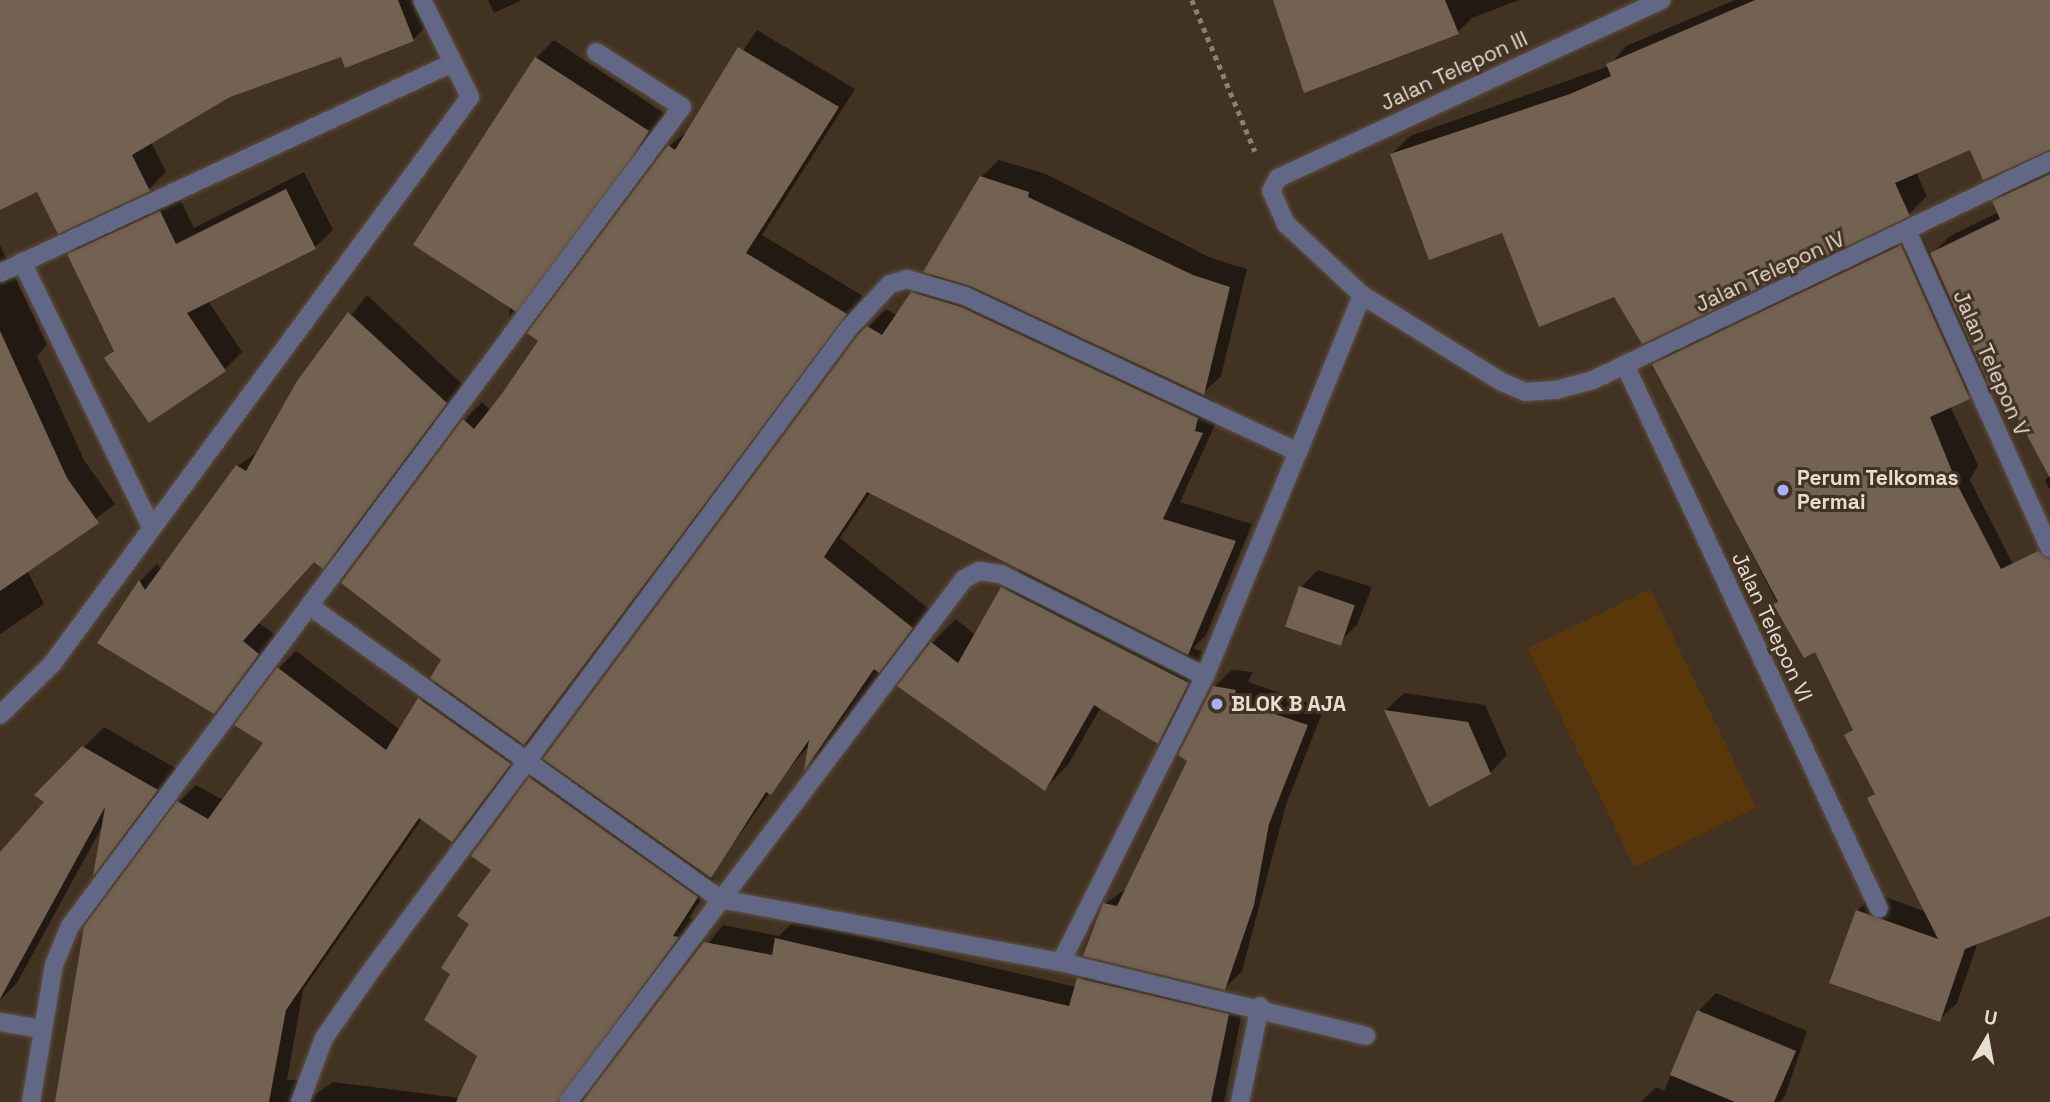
<!DOCTYPE html>
<style>
body{margin:0}
#map{position:relative;width:2050px;height:1102px;overflow:hidden;background:#413222;font-family:"Space Grotesk",sans-serif}
div>[style]{position:absolute}
[style*='--x']{left:calc(var(--x)*1px);top:calc(var(--y)*1px);width:calc(var(--w)*1px);rotate:calc(var(--a)*1deg)}
.green>*{inset:0;background:#5a370a;transform-origin:0 0}
.shadow>*{inset:0;background:#0007}
.building>*{inset:0;background:#736251;transform-origin:0 0}
.path>*{height:4.5px;margin-top:-2.25px;transform-origin:0;background:repeating-linear-gradient(90deg,#8d8073 0 5px,transparent 0 10px)}
.roads{filter:drop-shadow(0 0 2px #5f5142) drop-shadow(0 0 2px #5f5142)}
.minor>*{height:18px;margin:-9px;padding:0 9px;transform-origin:9px;border-radius:9px;background:#616784}
.dots>*{width:19px;height:19px;translate:-50% -50%;box-sizing:border-box;border:4px solid #413222;border-radius:50%}
span{translate:-50% -50%;white-space:nowrap;text-align:center;line-height:1.15;-webkit-text-stroke:6px #413222;paint-order:stroke}
.street-label{font-size:21px;color:#e7ddd3}
.poi-label{font-size:21px;color:#e7ddd3;font-weight:700}
.left{translate:0 -50%;text-align:left}
.north{position:absolute;left:1952px;top:1004px;width:70px;height:70px;-webkit-text-stroke:5px #413222;paint-order:stroke;rotate:10deg;font-size:19px;font-weight:700;line-height:28px;text-align:center;color:#e7ddd3}
.north::after{content:'';display:block;margin:auto;width:24px;height:32px;background:#e7ddd3;clip-path:polygon(50% 0,100% 100%,50% 72%,0 100%)}
</style>
<div id="map">
<div class="green">
<i style="left:1650px;top:589px;width:243px;height:136px;rotate:64deg"></i>
</div>
<div class="shadow">
<i style="clip-path:polygon(0 0,422px 0,430px 22px,413px 40px,342px 55px,229px 96px,151px 142px,166px 172px,149px 189px,38px 189px,0 209px)"></i>
<i style="clip-path:polygon(488px 0,522px 0,494px 13px)"></i>
<i style="clip-path:polygon(1275px 0,1519px 0,1472px 18px,1458px 32px)"></i>
<i style="clip-path:polygon(1735px 0,2050px 0,2050px 152px,1984px 178px,1970px 147px,1916px 172px,1927px 196px,1909px 214px,1615px 295px,1503px 231px,1392px 154px,1410px 136px,1609px 66px,1626px 46px)"></i>
<i style="clip-path:polygon(757px 30px,855px 89px,762px 235px,863px 296px,470px 823px,452px 840px,422px 819px,303px 990px,287px 1080px,307px 1080px,313px 1096px,333px 1082px,460px 1098px,480px 1056px,452px 973px,493px 870px,473px 855px,859px 336px,886px 309px,897px 316px,932px 273px,981px 177px,999px 160px,1046px 174px,1211px 258px,1247px 269px,1221px 376px,1202px 394px,1214px 400px,1211px 413px,1219px 416px,1180px 502px,1252px 524px,1206px 635px,1193px 648px,1202px 652px,1200px 658px,1211px 660px,1182px 718px,1158px 741px,1101px 707px,1068px 765px,1045px 789px,932px 643px,956px 619px,975px 635px,1021px 568px,871px 492px,840px 538px,929px 609px,821px 751px,807px 766px,811px 743px,770px 792px,710px 876px,714px 879px,689px 918px,694px 919px,576px 1076px,579px 1095px,592px 1093px,723px 925px,779px 936px,794px 921px,1076px 987px,1096px 961px,1245px 997px,1224px 1102px,59px 1102px,179px 802px,196px 785px,223px 800px,265px 742px,279px 668px,296px 651px,400px 730px,437px 681px,443px 662px,343px 582px,465px 420px,482px 402px,491px 411px,502px 396px,669px 146px,689px 130px)"></i>
<i style="clip-path:polygon(554px 40px,665px 114px,509px 317px,536px 58px)"></i>
<i style="clip-path:polygon(2050px 166px,2050px 474px,2001px 383px,1988px 378px,1950px 406px,1978px 465px,1970px 480px,2050px 637px,2050px 914px,1978px 942px,1957px 1003px,1939px 1020px,1857px 911px,1875px 893px,1926px 912px,1869px 799px,1876px 792px,1846px 736px,1854px 728px,1815px 650px,1804px 656px,1655px 364px,1672px 347px,1919px 229px,1931px 255px,1950px 236px,1999px 212px,1994px 202px,2012px 184px)"></i>
<i style="clip-path:polygon(304px 172px,333px 230px,315px 247px,208px 301px,242px 352px,225px 369px,106px 358px,115px 349px,70px 255px,87px 237px,178px 195px,194px 228px)"></i>
<i style="clip-path:polygon(0 245px,47px 345px,37px 356px,84px 460px,115px 504px,27px 570px,44px 604px,0 634px)"></i>
<i style="clip-path:polygon(367px 295px,463px 385px,340px 549px,323px 566px,315px 560px,259px 623px,276px 635px,214px 711px,100px 642px,140px 581px,157px 564px,162px 570px,238px 466px,259px 451px,299px 382px)"></i>
<i style="clip-path:polygon(2050px 475px,2050px 490px,2045px 480px)"></i>
<i style="clip-path:polygon(1318px 570px,1372px 587px,1357px 625px,1339px 642px,1301px 587px)"></i>
<i style="clip-path:polygon(1232px 670px,1253px 672px,1248px 682px,1324px 708px,1286px 805px,1242px 971px,1225px 988px,1105px 904px,1128px 887px,1189px 760px,1214px 687px)"></i>
<i style="clip-path:polygon(1404px 693px,1485px 705px,1507px 755px,1490px 773px,1386px 710px)"></i>
<i style="clip-path:polygon(104px 727px,177px 769px,96px 871px,103px 825px,17px 983px,0 1000px,0 855px,46px 802px,36px 795px)"></i>
<i style="clip-path:polygon(1716px 993px,1807px 1031px,1785px 1096px,1780px 1102px,1641px 1102px,1656px 1087px,1664px 1091px,1699px 1011px)"></i>
</div>
<div class="building">
<i style="clip-path:polygon(0 0,398px 0,414px 41px,345px 68px,341px 57px,230px 97px,132px 155px,150px 191px,58px 234px,37px 192px,0 210px)"></i>
<i style="clip-path:polygon(1273px 0,1445px 0,1459px 34px,1304px 93px)"></i>
<i style="clip-path:polygon(1755px 0,2050px 0,2050px 150px,1983px 180px,1970px 150px,1895px 183px,1910px 216px,1642px 344px,1614px 297px,1539px 327px,1502px 233px,1429px 260px,1390px 154px,1570px 94px,1611px 76px,1606px 64px)"></i>
<i style="clip-path:polygon(738px 47px,839px 107px,746px 253px,847px 314px,524px 745px,430px 678px,441px 660px,341px 583px,463px 419px,474px 429px,501px 395px,538px 341px,527px 333px,668px 145px,675px 150px)"></i>
<i style="left:535px;top:57px;width:136px;height:224px;rotate:33deg"></i>
<i style="clip-path:polygon(2050px 174px,2050px 478px,2000px 385px,1991px 389px,1930px 253px,2000px 219px,1992px 201px)"></i>
<i style="clip-path:polygon(980px 176px,1029px 192px,1028px 197px,1193px 275px,1230px 287px,1204px 395px,970px 286px,923px 272px)"></i>
<i style="clip-path:polygon(286px 189px,316px 249px,187px 313px,226px 371px,149px 423px,104px 358px,114px 351px,67px 254px,160px 211px,176px 244px)"></i>
<i style="clip-path:polygon(1901px 245px,1970px 399px,1930px 417px,1958px 486px,2001px 569px,2038px 551px,2050px 560px,2050px 916px,1965px 949px,1940px 1022px,1829px 983px,1856px 910px,1938px 939px,1867px 798px,1875px 794px,1844px 735px,1853px 730px,1815px 652px,1804px 658px,1773px 604px,1778px 602px,1652px 364px)"></i>
<i style="clip-path:polygon(911px 292px,961px 307px,1198px 418px,1195px 431px,1203px 433px,1163px 519px,1236px 541px,1188px 655px,867px 492px,824px 557px,913px 628px,879px 673px,874px 669px,804px 771px,809px 740px,771px 795px,766px 792px,711px 878px,543px 759px,858px 335px,867px 326px,882px 335px)"></i>
<i style="clip-path:polygon(348px 312px,447px 403px,323px 569px,314px 562px,243px 641px,259px 654px,214px 714px,97px 643px,139px 580px,145px 590px,236px 465px,246px 471px,297px 381px)"></i>
<i style="clip-path:polygon(0 331px,67px 478px,99px 523px,0 591px)"></i>
<i style="left:1299px;top:586px;width:59px;height:43px;rotate:19deg"></i>
<i style="clip-path:polygon(1001px 587px,1189px 683px,1158px 744px,1094px 705px,1045px 791px,897px 686px,931px 642px,958px 663px)"></i>
<i style="clip-path:polygon(277px 667px,386px 750px,418px 698px,511px 764px,452px 842px,419px 818px,286px 1010px,269px 1102px,55px 1102px,84px 926px,177px 801px,208px 819px,263px 743px,234px 725px)"></i>
<i style="clip-path:polygon(1213px 686px,1236px 690px,1232px 700px,1308px 725px,1269px 824px,1254px 905px,1225px 990px,1083px 956px,1103px 903px,1117px 906px,1187px 761px,1178px 755px)"></i>
<i style="clip-path:polygon(1384px 710px,1468px 722px,1491px 774px,1429px 807px)"></i>
<i style="clip-path:polygon(82px 746px,158px 790px,93px 876px,105px 807px,0 999px,0 852px,44px 802px,34px 795px)"></i>
<i style="clip-path:polygon(529px 777px,698px 897px,673px 936px,679px 937px,557px 1102px,456px 1102px,477px 1056px,424px 1020px,450px 974px,441px 968px,469px 924px,457px 916px,491px 870px,471px 856px)"></i>
<i style="clip-path:polygon(775px 938px,1069px 1006px,1077px 978px,1229px 1014px,1211px 1102px,582px 1102px,704px 942px,772px 955px)"></i>
<i style="clip-path:polygon(1697px 1010px,1796px 1051px,1774px 1102px,1735px 1102px,1670px 1075px)"></i>
</div>
<div class="path">
<i style="--x:1192;--y:0;--w:164;--a:67.4"></i>
</div>
<div class="roads">
<div class="minor">
<i style="--x:1908;--y:233;--w:346;--a:65.8"></i>
<i style="--x:22;--y:262;--w:292;--a:64"></i>
<i style="--x:0;--y:273;--w:498;--a:-24.9"></i>
<i style="--x:1362;--y:295;--w:104;--a:-136.9"></i>
<i style="--x:1286;--y:224;--w:36;--a:-114"></i>
<i style="--x:1271;--y:191;--w:15;--a:-62"></i>
<i style="--x:1278;--y:178;--w:423;--a:-24.9"></i>
<i style="--x:1625;--y:365;--w:600;--a:64.97"></i>
<i style="--x:311;--y:607;--w:503;--a:35.52"></i>
<i style="--x:720;--y:899;--w:347;--a:10.5"></i>
<i style="--x:1061;--y:962;--w:320;--a:-63.3"></i>
<i style="--x:1205;--y:676;--w:243;--a:-67.5"></i>
<i style="--x:0;--y:715;--w:73;--a:-44.4"></i>
<i style="--x:52;--y:664;--w:704;--a:-53.6"></i>
<i style="--x:470;--y:97;--w:108;--a:-116.3"></i>
<i style="--x:1061;--y:962;--w:314;--a:13.6"></i>
<i style="--x:0;--y:1022;--w:43;--a:9.5"></i>
<i style="--x:31;--y:1102;--w:139;--a:-80.5"></i>
<i style="--x:54;--y:965;--w:42;--a:-67.7"></i>
<i style="--x:70;--y:926;--w:1022;--a:-53.23"></i>
<i style="--x:682;--y:107;--w:102;--a:-147.4"></i>
<i style="--x:300;--y:1102;--w:68;--a:-69.4"></i>
<i style="--x:324;--y:1038;--w:80;--a:-55.1"></i>
<i style="--x:370;--y:972;--w:803;--a:-53.36"></i>
<i style="--x:849;--y:328;--w:60;--a:-47"></i>
<i style="--x:890;--y:284;--w:18;--a:-16"></i>
<i style="--x:907;--y:279;--w:60;--a:16.3"></i>
<i style="--x:965;--y:296;--w:368;--a:25.1"></i>
<i style="--x:1298;--y:452;--w:170;--a:-67.8"></i>
<i style="--x:1362;--y:295;--w:165;--a:31.9"></i>
<i style="--x:1502;--y:382;--w:25;--a:23"></i>
<i style="--x:1525;--y:392;--w:31;--a:-4"></i>
<i style="--x:1556;--y:390;--w:38;--a:-15"></i>
<i style="--x:1593;--y:380;--w:507;--a:-25.6"></i>
<i style="--x:568;--y:1102;--w:656;--a:-52.87"></i>
<i style="--x:964;--y:579;--w:17;--a:-28"></i>
<i style="--x:979;--y:571;--w:22;--a:8"></i>
<i style="--x:1001;--y:574;--w:228;--a:26.6"></i>
<i style="--x:1240;--y:1102;--w:98;--a:-78.2"></i>
</div>
</div>
<div class="dots">
<i style="left:1783px;top:490px;background:#a5b1fc"></i>
<i style="left:1217px;top:704px;background:#a5b1fc"></i>
</div>
<div class="street-label">
<span style="left:1454px;top:71px;rotate:-25deg">Jalan Telepon III</span>
<span style="left:1770px;top:272px;rotate:-25deg">Jalan Telepon IV</span>
<span style="left:1991px;top:363px;rotate:66deg">Jalan Telepon V</span>
<span style="left:1772px;top:627px;rotate:65deg">Jalan Telepon VI</span>
</div>
<div class="poi-label">
<span class="left" style="left:1797px;top:490px">Perum Telkomas<br>Permai</span>
<span class="left" style="left:1231px;top:704px">BLOK B AJA</span>
</div>
<div class="north">U</div>
</div>
